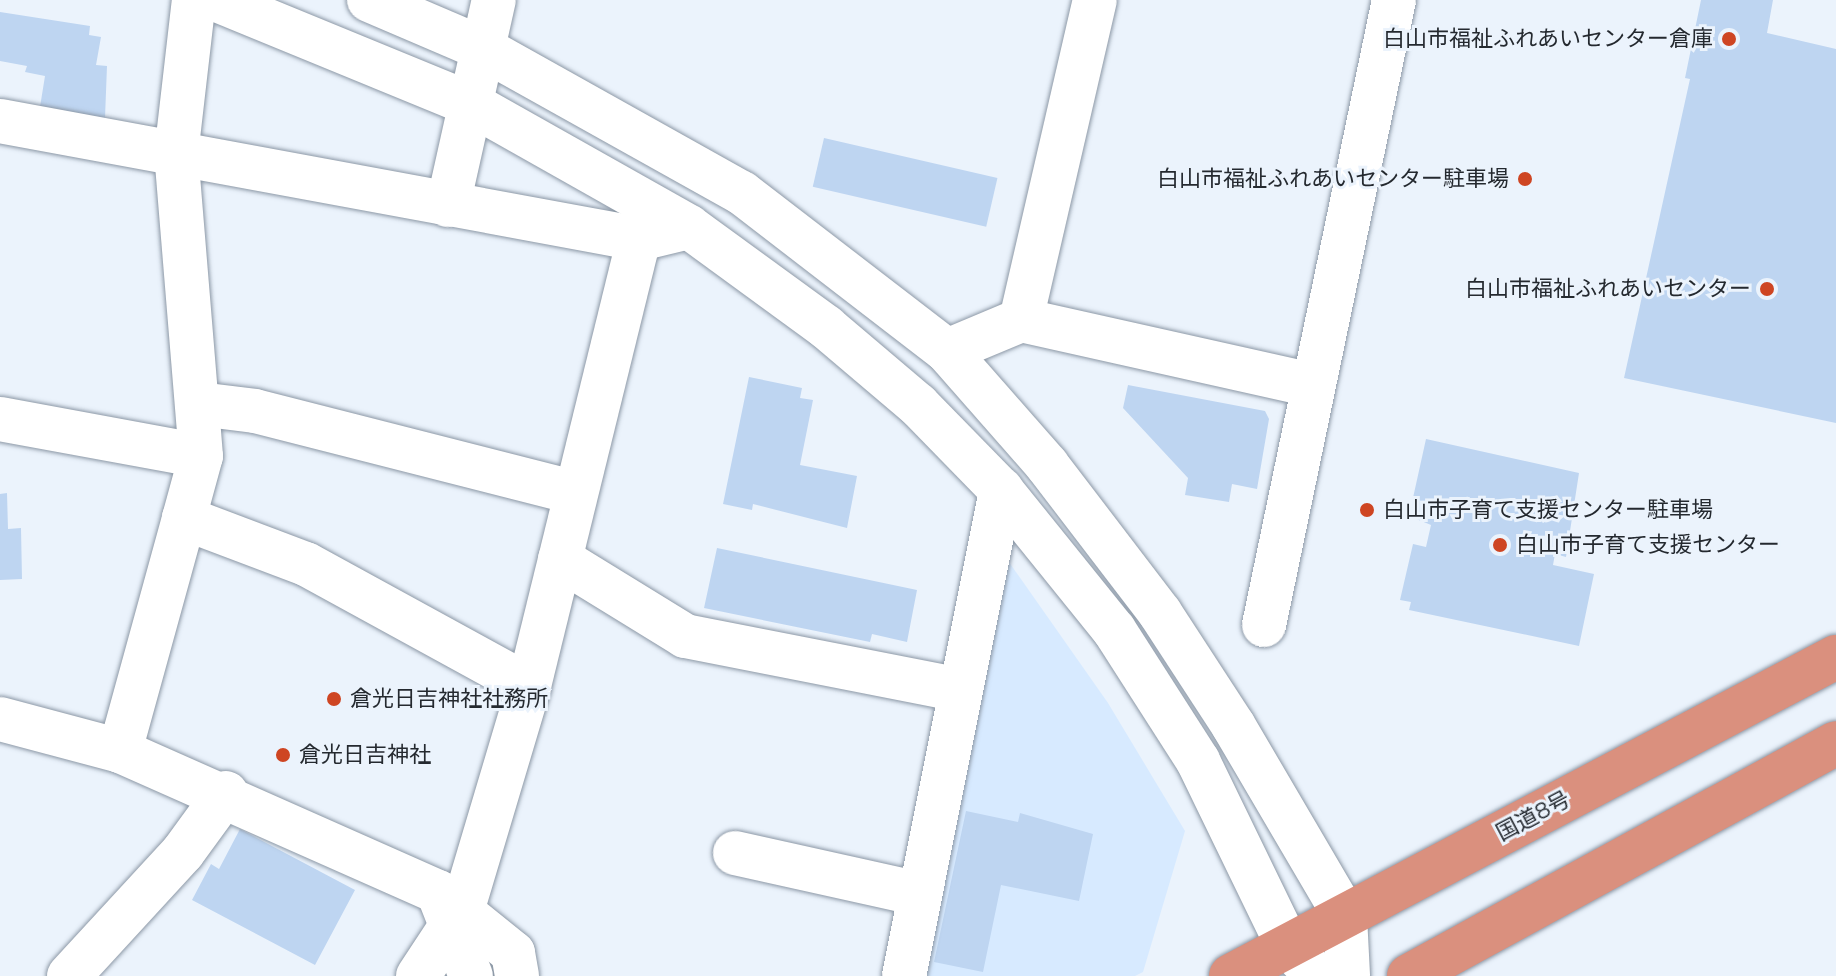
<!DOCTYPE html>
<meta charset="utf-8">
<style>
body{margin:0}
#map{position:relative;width:1836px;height:976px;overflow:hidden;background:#ebf3fc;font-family:Montserrat,"Noto Sans JP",sans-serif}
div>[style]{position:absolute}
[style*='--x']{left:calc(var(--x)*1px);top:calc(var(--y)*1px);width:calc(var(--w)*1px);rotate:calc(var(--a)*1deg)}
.built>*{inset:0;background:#d7eaff}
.building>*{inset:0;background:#bed5f1;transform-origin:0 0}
.roads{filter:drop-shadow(0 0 2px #8c98a6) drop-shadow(0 0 2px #8c98a6)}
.minor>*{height:44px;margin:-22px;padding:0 22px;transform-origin:22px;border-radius:22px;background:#fff}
.tertiary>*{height:44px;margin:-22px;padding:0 22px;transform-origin:22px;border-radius:22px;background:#fff}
.trunk>*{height:44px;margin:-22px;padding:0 22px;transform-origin:22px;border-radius:22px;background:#da907e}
.dots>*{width:22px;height:22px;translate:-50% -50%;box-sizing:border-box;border:4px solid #ebf3fc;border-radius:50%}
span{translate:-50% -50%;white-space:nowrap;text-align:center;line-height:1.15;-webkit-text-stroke:6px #ebf3fc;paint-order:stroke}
.poi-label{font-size:22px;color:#24292f}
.right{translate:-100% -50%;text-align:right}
.left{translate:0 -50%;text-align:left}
.street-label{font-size:22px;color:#24292f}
</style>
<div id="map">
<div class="built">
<i style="clip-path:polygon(1004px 555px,1108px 703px,1185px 831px,1143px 972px,1135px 976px,919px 976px)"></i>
</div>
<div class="building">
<i style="clip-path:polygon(1701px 0,1773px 0,1767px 33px,1836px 49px,1836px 423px,1624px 378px,1690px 79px,1685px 78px)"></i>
<i style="clip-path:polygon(0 12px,90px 26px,89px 35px,101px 37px,96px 65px,107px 66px,105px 118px,40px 107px,45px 76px,25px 72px,27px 66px,0 61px)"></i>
<i style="left:824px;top:138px;width:178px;height:50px;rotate:13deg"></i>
<i style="clip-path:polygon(749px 377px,802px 388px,800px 398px,813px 400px,800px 465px,857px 476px,847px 528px,753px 504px,752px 510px,723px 504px)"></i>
<i style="clip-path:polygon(1128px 385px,1265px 411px,1269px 419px,1257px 489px,1232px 484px,1229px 502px,1185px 495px,1188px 478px,1123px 408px)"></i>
<i style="clip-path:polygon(1426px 439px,1579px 473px,1566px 557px,1555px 554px,1553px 565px,1594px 574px,1579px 646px,1409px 610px,1411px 602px,1400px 600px,1413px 544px,1426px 547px,1431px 525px,1409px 516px)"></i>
<i style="clip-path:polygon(7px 493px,8px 529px,21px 528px,22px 579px,0 580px,0 494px)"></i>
<i style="clip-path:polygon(717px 548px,917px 590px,907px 642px,872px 634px,870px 642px,704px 608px)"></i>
<i style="clip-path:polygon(966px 811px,1018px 822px,1020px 813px,1093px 834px,1079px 901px,1001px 885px,983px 972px,934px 962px)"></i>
<i style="clip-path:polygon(240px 829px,355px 890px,315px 965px,192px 900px,211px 864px,219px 869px)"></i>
</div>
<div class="roads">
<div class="minor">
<i style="--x:0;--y:121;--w:650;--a:10.46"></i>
<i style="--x:639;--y:239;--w:51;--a:-13.5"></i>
<i style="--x:448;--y:205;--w:210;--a:-77.4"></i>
<i style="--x:1021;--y:320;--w:328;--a:-77"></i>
<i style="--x:947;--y:351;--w:80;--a:-22.7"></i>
<i style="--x:1021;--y:320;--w:297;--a:12.6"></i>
<i style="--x:199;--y:404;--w:56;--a:7.1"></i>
<i style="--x:255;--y:411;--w:331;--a:14.3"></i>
<i style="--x:0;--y:419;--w:204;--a:10.4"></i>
<i style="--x:184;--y:518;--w:130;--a:20.7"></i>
<i style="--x:306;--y:564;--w:254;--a:28.7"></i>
<i style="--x:560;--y:559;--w:147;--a:31.6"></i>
<i style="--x:685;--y:636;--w:279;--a:11.1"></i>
<i style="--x:1264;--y:625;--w:638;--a:-78.25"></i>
<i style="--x:0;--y:719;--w:124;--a:14.9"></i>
<i style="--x:120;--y:751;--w:242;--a:-74.6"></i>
<i style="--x:184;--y:518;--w:64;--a:-74.7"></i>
<i style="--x:201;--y:456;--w:302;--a:-94.7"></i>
<i style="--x:176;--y:155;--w:156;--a:-83.4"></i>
<i style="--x:735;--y:853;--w:189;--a:12.5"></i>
<i style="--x:440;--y:894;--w:94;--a:38.9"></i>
<i style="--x:513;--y:953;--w:23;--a:80"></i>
<i style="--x:463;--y:908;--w:232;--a:-73.4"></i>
<i style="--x:529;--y:686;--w:460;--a:-76.2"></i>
<i style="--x:69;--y:976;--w:168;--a:-47.4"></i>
<i style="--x:183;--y:852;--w:73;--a:-53.9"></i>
<i style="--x:418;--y:976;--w:64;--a:-56.6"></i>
<i style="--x:904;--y:976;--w:496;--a:-78.7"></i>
</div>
<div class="tertiary">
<i style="--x:217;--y:0;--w:274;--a:22.3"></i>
<i style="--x:471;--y:104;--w:250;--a:29.4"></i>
<i style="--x:689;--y:227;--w:170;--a:36.1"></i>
<i style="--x:826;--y:327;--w:121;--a:40.3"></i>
<i style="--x:918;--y:405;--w:119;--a:45.7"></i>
<i style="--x:1001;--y:490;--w:180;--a:51.1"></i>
<i style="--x:1114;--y:630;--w:156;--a:57.3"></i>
<i style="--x:1198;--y:761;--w:206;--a:64.1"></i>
<i style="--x:1288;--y:946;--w:42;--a:46"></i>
<i style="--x:369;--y:0;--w:125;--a:23.1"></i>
<i style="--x:484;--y:49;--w:295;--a:29.2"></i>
<i style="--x:742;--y:193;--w:259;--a:37.6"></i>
<i style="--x:947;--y:351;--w:152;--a:48.7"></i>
<i style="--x:1047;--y:465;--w:186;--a:52.6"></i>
<i style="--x:1160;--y:613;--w:134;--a:56.9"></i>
<i style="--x:1233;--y:725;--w:221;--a:59.6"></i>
<i style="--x:1345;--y:916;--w:60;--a:87.1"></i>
<i style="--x:120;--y:751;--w:348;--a:23.9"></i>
<i style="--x:438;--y:892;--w:90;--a:68.6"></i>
</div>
<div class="trunk">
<i style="--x:1231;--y:976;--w:684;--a:-27.8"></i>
<i style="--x:1409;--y:976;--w:486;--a:-28.6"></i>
</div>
</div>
<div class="dots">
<i style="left:1729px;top:39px;background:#ce4522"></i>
<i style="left:1525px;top:179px;background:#ce4522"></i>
<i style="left:1767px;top:289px;background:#ce4522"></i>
<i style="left:1367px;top:510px;background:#ce4522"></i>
<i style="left:1500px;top:545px;background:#ce4522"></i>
<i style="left:334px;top:699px;background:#ce4522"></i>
<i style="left:283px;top:755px;background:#ce4522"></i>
</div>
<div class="poi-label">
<span class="right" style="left:1713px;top:39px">白山市福祉ふれあいセンター倉庫</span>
<span class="right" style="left:1509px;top:179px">白山市福祉ふれあいセンター駐車場</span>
<span class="right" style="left:1751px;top:289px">白山市福祉ふれあいセンター</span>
<span class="left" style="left:1383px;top:510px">白山市子育て支援センター駐車場</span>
<span class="left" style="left:1516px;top:545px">白山市子育て支援センター</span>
<span class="left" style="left:350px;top:699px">倉光日吉神社社務所</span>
<span class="left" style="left:299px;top:755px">倉光日吉神社</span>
</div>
<div class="street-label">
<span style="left:1533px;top:816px;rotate:-28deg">国道8号</span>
</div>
</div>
